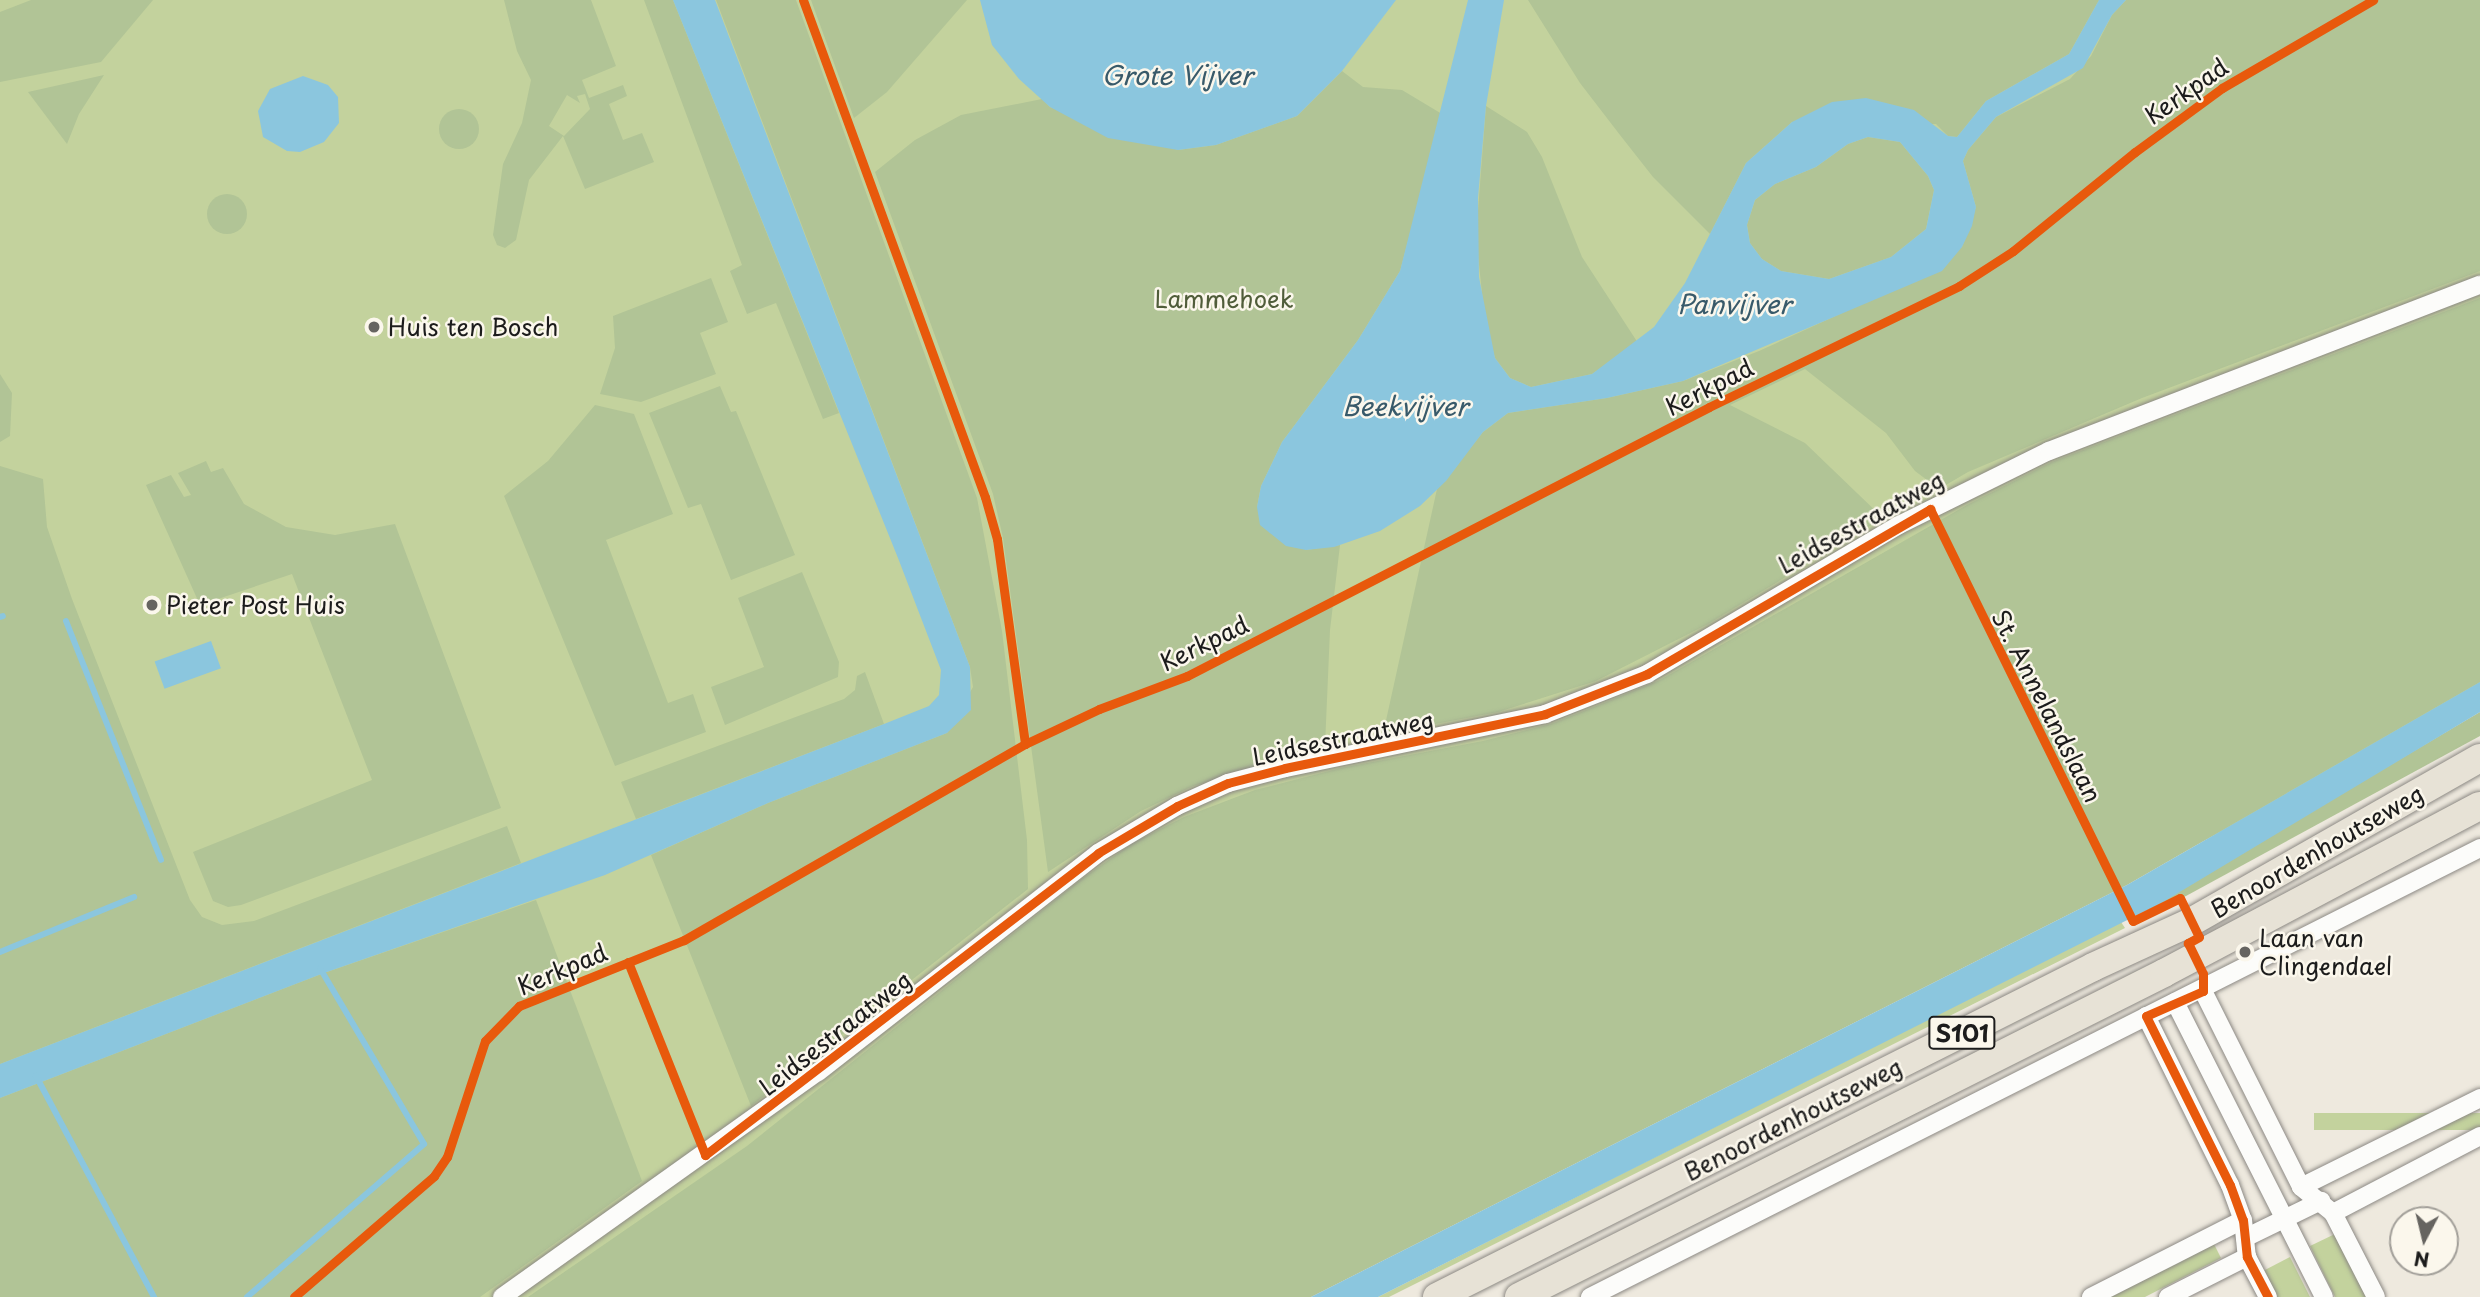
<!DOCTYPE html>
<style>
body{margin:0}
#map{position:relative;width:2480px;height:1297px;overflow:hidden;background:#eee9de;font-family:"Playpen Sans",sans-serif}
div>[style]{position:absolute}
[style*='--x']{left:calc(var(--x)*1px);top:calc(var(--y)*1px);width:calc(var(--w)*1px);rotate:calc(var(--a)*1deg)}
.green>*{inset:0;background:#c3d29d;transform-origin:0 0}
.forest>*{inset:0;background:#b1c496}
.round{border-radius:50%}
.water>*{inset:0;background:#8bc6de;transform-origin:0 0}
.stream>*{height:6px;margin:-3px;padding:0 3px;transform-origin:3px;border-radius:3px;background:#8bc6de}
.roads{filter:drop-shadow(0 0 2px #8c8984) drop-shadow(0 0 2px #8c8984)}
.street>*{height:18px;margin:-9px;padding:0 9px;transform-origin:9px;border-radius:9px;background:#fcfcfa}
.primary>*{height:28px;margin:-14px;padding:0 14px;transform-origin:14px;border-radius:14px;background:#e7e2d6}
.cycleway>*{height:9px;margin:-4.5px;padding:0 4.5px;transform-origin:4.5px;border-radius:4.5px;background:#e8590c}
.dots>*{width:19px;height:19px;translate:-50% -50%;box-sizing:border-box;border:4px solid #fbf7ec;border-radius:50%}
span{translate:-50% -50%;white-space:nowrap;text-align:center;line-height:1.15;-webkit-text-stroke:5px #fbf7ec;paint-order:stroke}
.shield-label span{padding:2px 5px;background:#fbf7ec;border:2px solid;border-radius:5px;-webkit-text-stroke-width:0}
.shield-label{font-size:23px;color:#1c1c1c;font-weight:700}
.street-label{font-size:24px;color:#1c1c1c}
.park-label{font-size:24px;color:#505d3a}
.poi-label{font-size:24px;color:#1c1c1c}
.left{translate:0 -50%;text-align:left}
.water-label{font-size:26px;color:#385a6a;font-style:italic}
.north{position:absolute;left:2389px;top:1206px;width:70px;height:70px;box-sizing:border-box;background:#fbf7ec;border:2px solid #a29f99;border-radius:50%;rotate:187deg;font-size:19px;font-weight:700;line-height:28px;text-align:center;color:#1c1c1c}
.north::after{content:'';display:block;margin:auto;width:24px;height:32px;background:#666460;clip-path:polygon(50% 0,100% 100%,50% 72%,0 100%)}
</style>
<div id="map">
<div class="green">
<i style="clip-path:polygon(0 0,2480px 0,2480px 700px,1308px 1297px,0 1297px)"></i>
<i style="clip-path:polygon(2121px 922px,2125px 928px,1389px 1297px,1378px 1297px)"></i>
<i style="left:2480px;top:1113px;width:17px;height:166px;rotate:90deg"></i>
<i style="clip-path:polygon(2337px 1233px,2370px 1297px,2335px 1297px,2310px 1246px)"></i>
<i style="clip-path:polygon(2214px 1244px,2221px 1258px,2145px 1297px,2106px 1297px)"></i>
<i style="clip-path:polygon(2290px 1257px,2310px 1297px,2275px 1297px,2263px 1271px)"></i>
</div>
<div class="forest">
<i style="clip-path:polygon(31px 0,153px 0,101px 62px,0 82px,0 12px)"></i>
<i style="clip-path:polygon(evenodd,504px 0,591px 0,616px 66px,582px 80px,589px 98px,623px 85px,627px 96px,609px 104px,623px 140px,642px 133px,654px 162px,585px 189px,563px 136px,529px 180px,516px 240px,505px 248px,497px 245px,493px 235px,503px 164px,522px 123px,531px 80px,517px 51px,504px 0,585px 94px,590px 109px,564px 136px,549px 126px,567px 95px,580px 103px,577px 96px,585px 94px)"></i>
<i style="clip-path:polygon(644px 0,673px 0,839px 413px,823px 419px,776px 303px,747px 314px,730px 271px,742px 265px)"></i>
<i style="clip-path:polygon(716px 0,796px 0,977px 498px,1002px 631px,1027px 840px,1028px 889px,751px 1106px,651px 855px,768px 803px,947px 733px,973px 687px,970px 667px)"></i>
<i style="clip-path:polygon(811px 0,967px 0,887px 92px,854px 118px)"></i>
<i style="clip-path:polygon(1528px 0,2099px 0,2069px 54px,1986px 101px,1957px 137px,1948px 136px,1936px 124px,1792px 122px,1746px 163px,1710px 234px,1653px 177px,1620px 135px,1580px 83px)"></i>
<i style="clip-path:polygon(2126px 0,2480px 0,2480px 271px,2142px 398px,1968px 472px,1939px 489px,1915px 471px,1886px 433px,1805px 369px,1730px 405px,1805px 443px,1883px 518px,1708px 624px,1596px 681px,1498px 712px,1383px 734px,1437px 489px,1483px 432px,1508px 413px,1607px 398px,1683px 381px,1759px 351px,1842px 313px,1962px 247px,1976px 207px,1963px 161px,1968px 150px,1996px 117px,2070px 79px,2091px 56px,2112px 15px)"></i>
<i style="clip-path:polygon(1342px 71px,1363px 87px,1402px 90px,1442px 114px,1400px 271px,1358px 340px,1282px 442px,1261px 486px,1257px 507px,1306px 550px,1340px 545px,1330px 630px,1325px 746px,1193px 786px,1141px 811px,1048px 872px,1003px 538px,993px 494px,875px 172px,915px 140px,961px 115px,1042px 99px,1050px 107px,1178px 150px,1216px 145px,1297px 116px)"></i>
<i style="clip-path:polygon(104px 75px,79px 114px,67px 144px,28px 92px)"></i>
<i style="clip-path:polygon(1486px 106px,1527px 132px,1542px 157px,1582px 257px,1638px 343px,1592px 374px,1531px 387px,1510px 378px,1495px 358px,1485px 322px,1476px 236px)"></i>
<i class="round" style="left:439px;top:109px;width:40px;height:40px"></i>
<i style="clip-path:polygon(1868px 137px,1900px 142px,1928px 176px,1934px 190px,1926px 229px,1891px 257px,1829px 279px,1781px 271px,1762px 259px,1750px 243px,1747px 225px,1755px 200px,1775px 184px,1816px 167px,1848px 144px)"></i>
<i class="round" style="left:207px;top:194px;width:40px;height:40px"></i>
<i style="clip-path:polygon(711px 278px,728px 322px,700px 333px,716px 374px,641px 402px,600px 394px,615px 348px,613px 316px)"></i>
<i style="clip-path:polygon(2480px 298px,2480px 682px,2127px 885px,1311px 1297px,528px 1297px,747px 1146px,1083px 878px,1133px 843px,1184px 817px,1255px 790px,1341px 768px,1483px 741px,1551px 724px,1604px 703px,1660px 680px,1967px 505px,2052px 462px)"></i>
<i style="clip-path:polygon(0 374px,12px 393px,10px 436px,0 442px)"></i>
<i style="clip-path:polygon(720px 386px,731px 412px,736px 411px,795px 555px,731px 580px,701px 504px,688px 508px,649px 413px)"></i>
<i style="clip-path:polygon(595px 405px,634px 414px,673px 514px,606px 540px,668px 703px,693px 694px,706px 732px,615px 766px,504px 496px,548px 461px)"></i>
<i style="clip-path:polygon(206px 461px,211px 472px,223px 468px,244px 504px,286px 527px,335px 535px,395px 524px,501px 808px,241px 905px,228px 907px,213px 901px,193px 852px,372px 780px,292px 574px,200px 605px,146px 485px,171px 475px,184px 497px,191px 495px,178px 473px)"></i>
<i style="clip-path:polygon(0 466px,43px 479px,47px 527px,72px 599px,190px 900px,202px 917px,222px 925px,254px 921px,507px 826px,521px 863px,0 1064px)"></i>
<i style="clip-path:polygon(802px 572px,839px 662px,838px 677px,725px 725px,711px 687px,764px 667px,738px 598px)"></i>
<i style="clip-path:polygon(865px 672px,884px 724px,636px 819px,621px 782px,844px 699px,855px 690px,857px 676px)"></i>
<i style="clip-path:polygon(2480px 712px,2480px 736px,2186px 896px,2141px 912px)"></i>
<i style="clip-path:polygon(536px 900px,642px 1181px,480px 1297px,0 1297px,0 1098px,324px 973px)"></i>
</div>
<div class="water">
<i style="clip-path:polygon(673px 0,715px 0,970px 667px,971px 710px,947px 733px,768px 803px,605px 875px,324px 973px,0 1098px,0 1064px,884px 724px,929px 706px,939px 695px,941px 670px,898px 558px)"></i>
<i style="clip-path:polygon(980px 0,1396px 0,1342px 71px,1297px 116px,1216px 145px,1178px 150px,1108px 138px,1050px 107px,1019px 79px,992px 45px)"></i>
<i style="clip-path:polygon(evenodd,1468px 0,1504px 0,1486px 106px,1478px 198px,1479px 277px,1495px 358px,1510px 378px,1531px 387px,1592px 374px,1654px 327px,1685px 283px,1746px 163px,1792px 122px,1832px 102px,1866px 98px,1914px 110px,1948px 136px,1957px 137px,1986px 101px,2069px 54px,2099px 0,2126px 0,2112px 15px,2083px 68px,1996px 117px,1968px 150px,1963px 161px,1976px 207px,1972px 226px,1962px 247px,1942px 271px,1683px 381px,1607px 398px,1508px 413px,1483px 432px,1446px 481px,1420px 506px,1380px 531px,1334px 547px,1306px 550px,1286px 546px,1260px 525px,1257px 507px,1261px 486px,1282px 442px,1358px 340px,1400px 271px,1468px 0,1868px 137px,1900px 142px,1928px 176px,1934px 190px,1926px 229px,1891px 257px,1829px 279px,1781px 271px,1762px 259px,1750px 243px,1747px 225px,1755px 200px,1775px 184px,1816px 167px,1848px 144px,1868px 137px)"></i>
<i style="clip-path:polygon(303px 76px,328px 85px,338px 97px,339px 123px,324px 142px,300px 152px,287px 151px,263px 137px,258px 111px,270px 89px)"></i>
<i style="left:211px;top:641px;width:29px;height:60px;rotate:70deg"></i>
<i style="clip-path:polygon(2480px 682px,2480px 712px,2163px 902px,1378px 1297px,1311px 1297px,2127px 885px)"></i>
</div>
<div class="stream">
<i style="--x:0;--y:617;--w:3;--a:-18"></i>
<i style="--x:66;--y:621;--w:257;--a:68.3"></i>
<i style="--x:0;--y:952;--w:145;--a:-22.3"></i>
<i style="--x:36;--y:1076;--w:251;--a:61.9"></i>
<i style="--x:247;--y:1297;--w:234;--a:-40.8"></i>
<i style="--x:424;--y:1144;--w:204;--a:-120.6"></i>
</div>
<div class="roads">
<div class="street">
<i style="--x:2203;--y:991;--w:219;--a:63.4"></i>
<i style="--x:2301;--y:1187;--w:41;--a:39.1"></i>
<i style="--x:2333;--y:1213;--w:94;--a:62.9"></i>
<i style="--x:2175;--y:1002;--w:330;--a:63.2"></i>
<i style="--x:2146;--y:1016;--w:189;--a:63.6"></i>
<i style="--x:2230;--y:1185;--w:37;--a:70"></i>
<i style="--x:2243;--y:1220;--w:37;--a:84"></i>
<i style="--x:2247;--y:1257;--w:45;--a:62.3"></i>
<i style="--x:2301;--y:1187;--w:200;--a:-26.4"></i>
<i style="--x:2333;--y:1213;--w:166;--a:-27.6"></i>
<i style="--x:2245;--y:1238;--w:85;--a:-26"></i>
<i style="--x:502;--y:1297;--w:388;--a:-35.5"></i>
<i style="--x:818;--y:1072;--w:355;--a:-38"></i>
<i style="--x:1098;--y:853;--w:92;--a:-30.7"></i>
<i style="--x:1177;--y:806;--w:56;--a:-24.3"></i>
<i style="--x:1228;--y:783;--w:59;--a:-14.7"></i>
<i style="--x:1285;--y:768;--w:266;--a:-11.7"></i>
<i style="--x:1545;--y:714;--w:110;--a:-21.4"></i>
<i style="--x:1647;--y:674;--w:293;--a:-30.6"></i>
<i style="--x:1899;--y:525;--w:167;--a:-26.3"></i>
<i style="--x:2049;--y:451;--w:462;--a:-21.1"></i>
<i style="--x:1590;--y:1297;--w:997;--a:-26.77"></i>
<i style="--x:2091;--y:1297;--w:170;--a:-26.9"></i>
<i style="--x:2168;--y:1297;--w:89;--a:-26.9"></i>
</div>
<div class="primary">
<i style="--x:1437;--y:1297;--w:734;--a:-26.7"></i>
<i style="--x:2093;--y:967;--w:108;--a:-24.7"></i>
<i style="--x:2191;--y:922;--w:332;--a:-29.6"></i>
<i style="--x:1519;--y:1297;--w:722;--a:-26.67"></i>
<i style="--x:2164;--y:973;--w:357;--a:-27.9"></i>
</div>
</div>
<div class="cycleway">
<i style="--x:803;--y:0;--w:529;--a:69.89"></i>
<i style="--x:985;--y:497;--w:44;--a:74.1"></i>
<i style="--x:997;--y:539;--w:207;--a:82.2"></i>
<i style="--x:628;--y:962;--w:208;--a:68.2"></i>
<i style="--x:705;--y:1155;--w:496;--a:-37.5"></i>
<i style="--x:1098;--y:853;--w:92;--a:-30.7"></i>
<i style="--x:1177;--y:806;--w:56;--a:-24.3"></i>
<i style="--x:1228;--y:783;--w:59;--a:-14.7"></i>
<i style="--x:1285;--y:768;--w:266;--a:-11.7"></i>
<i style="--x:1545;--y:714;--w:110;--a:-21.4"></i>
<i style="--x:1647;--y:674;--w:328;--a:-30.2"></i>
<i style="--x:1930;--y:509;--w:459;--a:63.8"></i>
<i style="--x:2133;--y:921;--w:52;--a:-26.1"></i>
<i style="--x:2180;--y:898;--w:43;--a:64"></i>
<i style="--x:2199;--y:937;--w:13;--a:151"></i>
<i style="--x:2188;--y:943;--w:34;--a:64"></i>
<i style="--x:2203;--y:974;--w:17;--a:90"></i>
<i style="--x:2203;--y:991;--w:62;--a:156.3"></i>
<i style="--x:2146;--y:1016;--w:189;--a:63.6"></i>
<i style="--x:2230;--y:1185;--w:37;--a:70"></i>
<i style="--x:2243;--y:1220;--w:37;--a:84"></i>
<i style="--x:2247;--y:1257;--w:45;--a:62.3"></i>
<i style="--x:294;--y:1297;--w:185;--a:-40.8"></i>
<i style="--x:434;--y:1176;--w:23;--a:-56"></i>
<i style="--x:447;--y:1157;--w:122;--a:-71.9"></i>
<i style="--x:485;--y:1041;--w:49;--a:-45.8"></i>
<i style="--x:519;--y:1006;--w:178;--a:-21.8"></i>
<i style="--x:684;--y:940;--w:393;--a:-29.9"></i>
<i style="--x:1025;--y:744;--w:82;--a:-25.3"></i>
<i style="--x:1099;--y:709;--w:94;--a:-20.6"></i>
<i style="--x:1187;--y:676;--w:587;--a:-27.26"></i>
<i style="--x:1709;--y:407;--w:278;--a:-25.8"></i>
<i style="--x:1959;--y:286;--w:64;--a:-32.9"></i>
<i style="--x:2013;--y:251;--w:157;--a:-39.1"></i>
<i style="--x:2135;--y:152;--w:108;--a:-36.3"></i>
<i style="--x:2222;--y:88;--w:175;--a:-30.2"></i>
</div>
<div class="dots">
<i style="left:374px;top:327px;background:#666460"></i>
<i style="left:152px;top:605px;background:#666460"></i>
<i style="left:2245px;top:952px;background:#666460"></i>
</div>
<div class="shield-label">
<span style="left:1962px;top:1033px">S101</span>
</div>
<div class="street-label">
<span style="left:2186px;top:91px;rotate:-35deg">Kerkpad</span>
<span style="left:1709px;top:387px;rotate:-27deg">Kerkpad</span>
<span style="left:1861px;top:522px;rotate:-29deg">Leidsestraatweg</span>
<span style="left:1204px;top:643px;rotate:-26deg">Kerkpad</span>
<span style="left:2047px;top:706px;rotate:63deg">St. Annelandslaan</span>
<span style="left:1343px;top:738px;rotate:-12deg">Leidsestraatweg</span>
<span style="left:2317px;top:851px;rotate:-30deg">Benoordenhoutseweg</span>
<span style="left:562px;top:969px;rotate:-23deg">Kerkpad</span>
<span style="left:835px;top:1033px;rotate:-38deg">Leidsestraatweg</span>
<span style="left:1793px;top:1119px;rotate:-27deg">Benoordenhoutseweg</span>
</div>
<div class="park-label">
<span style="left:1224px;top:299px">Lammehoek</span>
</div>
<div class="poi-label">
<span class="left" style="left:388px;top:327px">Huis ten Bosch</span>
<span class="left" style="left:166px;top:605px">Pieter Post Huis</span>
<span class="left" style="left:2259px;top:952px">Laan van<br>Clingendael</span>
</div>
<div class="water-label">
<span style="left:1177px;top:75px">Grote Vijver</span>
<span style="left:1734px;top:304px">Panvijver</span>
<span style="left:1405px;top:406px">Beekvijver</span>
</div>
<div class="north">N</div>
</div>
